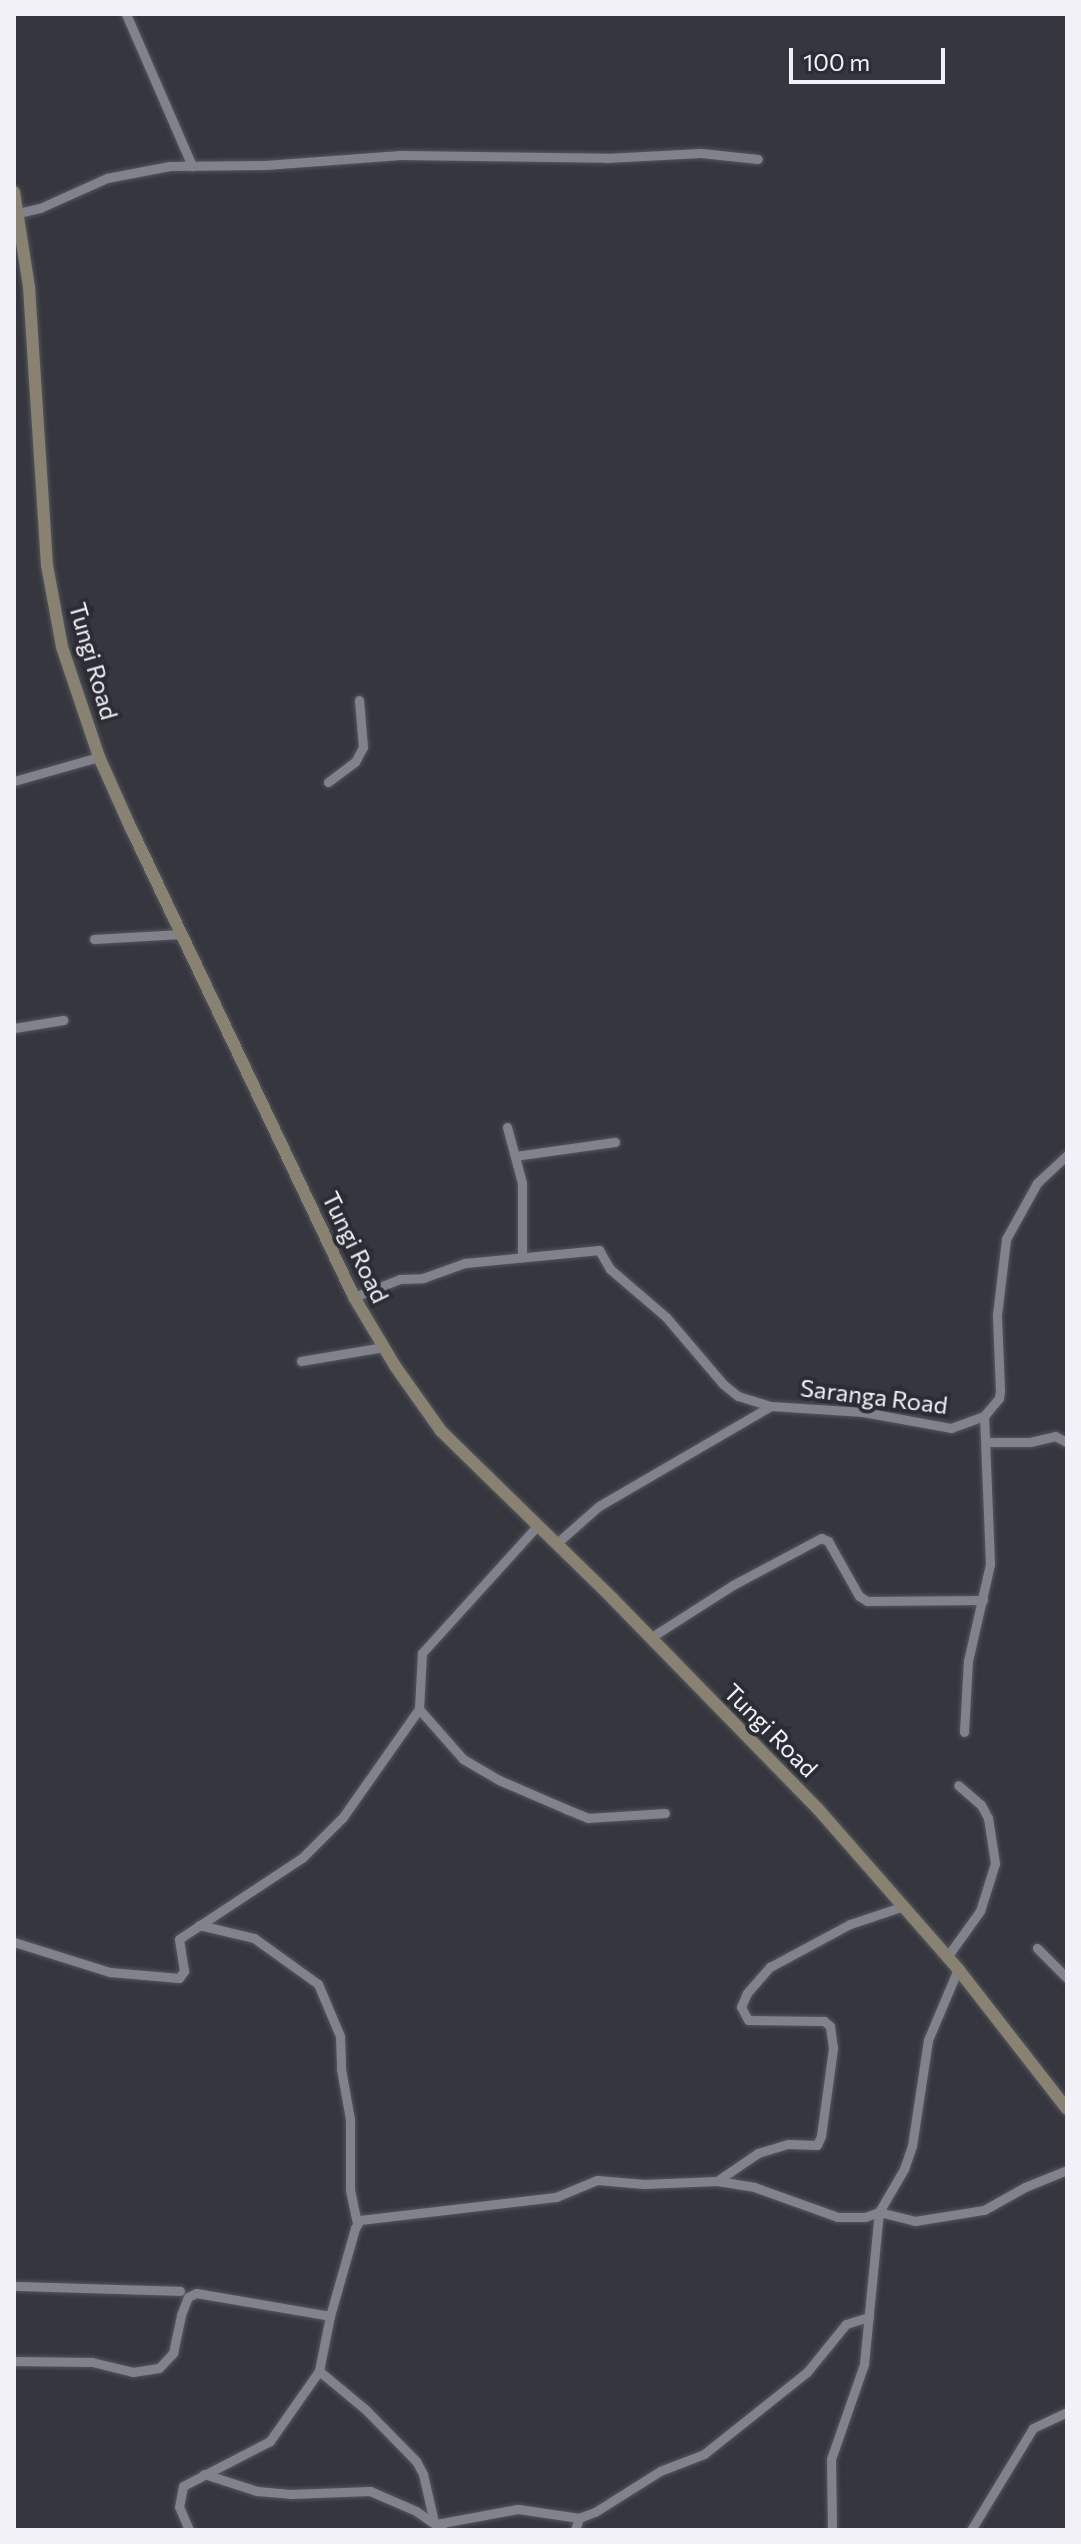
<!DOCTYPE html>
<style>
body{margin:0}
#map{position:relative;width:1081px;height:2544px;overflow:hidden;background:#36363f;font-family:Commissioner,sans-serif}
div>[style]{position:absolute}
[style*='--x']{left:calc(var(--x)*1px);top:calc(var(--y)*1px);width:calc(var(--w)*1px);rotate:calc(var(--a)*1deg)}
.roads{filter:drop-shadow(0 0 2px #55555c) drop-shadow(0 0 2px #55555c)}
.minor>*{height:9px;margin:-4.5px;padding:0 4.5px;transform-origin:4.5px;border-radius:4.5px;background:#82828c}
.secondary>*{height:12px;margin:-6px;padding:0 6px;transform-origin:6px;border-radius:6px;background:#898272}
span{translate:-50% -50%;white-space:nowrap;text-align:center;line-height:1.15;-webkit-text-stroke:8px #2c2c35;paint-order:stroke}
.street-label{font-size:24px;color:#f1f1f7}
.frame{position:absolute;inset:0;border:16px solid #f1f1f7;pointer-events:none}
.scale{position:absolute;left:789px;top:48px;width:156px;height:36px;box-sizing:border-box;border:4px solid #f1f1f7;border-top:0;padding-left:10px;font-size:24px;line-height:28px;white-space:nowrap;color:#f1f1f7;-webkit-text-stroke:6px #2c2c35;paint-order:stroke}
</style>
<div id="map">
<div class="roads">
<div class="minor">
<i style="--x:126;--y:14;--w:166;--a:66.5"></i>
<i style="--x:14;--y:214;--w:27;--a:-13"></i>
<i style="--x:40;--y:208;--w:73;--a:-24.1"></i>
<i style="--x:107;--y:178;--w:64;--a:-10.8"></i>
<i style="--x:170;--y:166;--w:95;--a:-0.6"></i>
<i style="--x:265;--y:165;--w:136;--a:-4.2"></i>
<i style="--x:401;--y:155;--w:205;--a:0.8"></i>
<i style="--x:606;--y:158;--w:95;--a:-3"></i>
<i style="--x:701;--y:153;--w:57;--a:6"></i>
<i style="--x:14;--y:781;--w:88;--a:-15.8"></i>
<i style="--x:328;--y:782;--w:34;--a:-37"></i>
<i style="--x:355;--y:762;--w:17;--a:-62"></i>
<i style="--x:363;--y:747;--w:47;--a:-94.9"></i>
<i style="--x:94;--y:939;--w:87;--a:-3.3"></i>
<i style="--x:14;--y:1028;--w:50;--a:-9.3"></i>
<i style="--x:507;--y:1127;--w:58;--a:75"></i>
<i style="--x:522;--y:1183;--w:74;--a:90"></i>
<i style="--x:515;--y:1156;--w:101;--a:-8"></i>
<i style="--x:354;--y:1297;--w:49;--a:-21.4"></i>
<i style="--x:400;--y:1279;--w:23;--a:-2"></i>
<i style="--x:423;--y:1278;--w:45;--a:-19.7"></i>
<i style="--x:465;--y:1263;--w:135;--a:-5.5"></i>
<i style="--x:599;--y:1250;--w:22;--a:60"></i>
<i style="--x:610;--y:1269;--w:74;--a:40.6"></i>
<i style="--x:666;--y:1317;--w:88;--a:49.6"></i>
<i style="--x:723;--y:1384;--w:19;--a:39"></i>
<i style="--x:738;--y:1396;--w:34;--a:17"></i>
<i style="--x:301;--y:1361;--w:84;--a:-9.6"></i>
<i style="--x:986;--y:1442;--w:44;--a:0"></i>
<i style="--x:1030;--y:1442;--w:26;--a:-13"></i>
<i style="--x:1055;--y:1436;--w:13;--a:27"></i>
<i style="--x:538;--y:1525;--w:173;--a:132.2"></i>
<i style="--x:422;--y:1653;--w:56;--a:93.1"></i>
<i style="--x:419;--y:1709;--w:67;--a:48.7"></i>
<i style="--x:463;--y:1759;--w:42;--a:30.3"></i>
<i style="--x:499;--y:1780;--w:73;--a:23.4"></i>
<i style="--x:566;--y:1809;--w:24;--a:22"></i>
<i style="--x:588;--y:1818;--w:77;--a:-3.7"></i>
<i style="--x:557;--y:1543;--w:56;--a:-41.4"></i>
<i style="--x:599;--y:1506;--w:199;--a:-30.2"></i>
<i style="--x:771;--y:1406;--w:92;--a:3.7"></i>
<i style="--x:863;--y:1412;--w:89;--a:10.3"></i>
<i style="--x:951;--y:1428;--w:35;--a:-20"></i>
<i style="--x:984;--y:1416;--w:23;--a:-50"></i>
<i style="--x:999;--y:1398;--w:7;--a:-82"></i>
<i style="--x:1000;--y:1391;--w:76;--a:-92.3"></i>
<i style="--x:997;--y:1315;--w:77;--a:-83.2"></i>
<i style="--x:1006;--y:1239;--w:64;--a:-61"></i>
<i style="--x:1037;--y:1183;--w:41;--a:-43"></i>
<i style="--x:650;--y:1638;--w:98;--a:-32.6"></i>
<i style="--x:733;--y:1585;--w:100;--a:-28.1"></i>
<i style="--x:821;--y:1538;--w:8;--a:23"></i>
<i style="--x:828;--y:1541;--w:63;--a:60.6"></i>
<i style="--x:859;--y:1596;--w:9;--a:32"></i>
<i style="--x:867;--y:1601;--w:116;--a:-0.5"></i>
<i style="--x:964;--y:1732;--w:71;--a:-86.8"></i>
<i style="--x:968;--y:1661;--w:99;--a:-77.2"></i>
<i style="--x:990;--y:1564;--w:148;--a:-92.3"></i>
<i style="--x:199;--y:1925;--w:57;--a:13.3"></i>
<i style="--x:254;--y:1938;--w:79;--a:35.7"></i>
<i style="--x:318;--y:1984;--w:56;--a:67.1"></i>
<i style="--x:340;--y:2036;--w:33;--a:88"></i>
<i style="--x:341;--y:2069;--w:51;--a:79.8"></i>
<i style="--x:350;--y:2119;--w:71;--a:90"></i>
<i style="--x:350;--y:2190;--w:34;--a:78"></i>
<i style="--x:14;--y:1942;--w:101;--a:17.4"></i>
<i style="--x:110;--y:1972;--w:69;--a:5"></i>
<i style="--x:179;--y:1978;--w:9;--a:-54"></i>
<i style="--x:184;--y:1971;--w:32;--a:-99"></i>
<i style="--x:179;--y:1939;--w:147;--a:-33.4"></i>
<i style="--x:302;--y:1858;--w:58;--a:-45"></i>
<i style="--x:343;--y:1817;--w:132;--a:-54.9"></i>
<i style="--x:1037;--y:1948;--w:42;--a:45"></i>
<i style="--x:947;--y:1957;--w:57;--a:-54.3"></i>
<i style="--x:980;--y:1911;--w:50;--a:-72.6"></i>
<i style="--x:995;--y:1863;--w:46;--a:-98.8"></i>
<i style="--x:988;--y:1818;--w:15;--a:-118"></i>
<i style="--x:981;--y:1805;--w:30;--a:-139"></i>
<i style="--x:717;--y:2181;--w:50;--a:-34.3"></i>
<i style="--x:758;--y:2153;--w:31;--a:-17"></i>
<i style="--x:788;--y:2144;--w:29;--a:2"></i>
<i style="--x:817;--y:2145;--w:10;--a:-66"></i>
<i style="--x:821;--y:2136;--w:89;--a:-82.2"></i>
<i style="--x:833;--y:2048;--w:22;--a:-98"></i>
<i style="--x:830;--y:2026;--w:8;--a:-140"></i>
<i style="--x:824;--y:2021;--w:76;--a:-179.2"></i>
<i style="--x:748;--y:2020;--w:15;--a:-118"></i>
<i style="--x:741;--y:2007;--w:15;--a:-67"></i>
<i style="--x:747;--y:1993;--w:35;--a:-49"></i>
<i style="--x:770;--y:1967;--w:91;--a:-28.3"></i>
<i style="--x:850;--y:1924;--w:57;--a:-18.4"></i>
<i style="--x:14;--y:2286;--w:166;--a:1.7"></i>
<i style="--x:14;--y:2361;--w:78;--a:0.7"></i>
<i style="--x:92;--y:2362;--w:42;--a:13.7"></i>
<i style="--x:133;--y:2372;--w:26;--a:-9"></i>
<i style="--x:159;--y:2368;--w:21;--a:-47"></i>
<i style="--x:173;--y:2353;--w:39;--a:-78"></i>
<i style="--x:181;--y:2315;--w:19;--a:-69"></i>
<i style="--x:188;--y:2297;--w:9;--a:-27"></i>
<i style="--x:196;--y:2293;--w:136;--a:9.7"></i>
<i style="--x:204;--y:2474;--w:56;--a:17.8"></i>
<i style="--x:257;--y:2491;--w:33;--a:5"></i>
<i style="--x:290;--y:2494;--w:80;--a:-2.1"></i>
<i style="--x:370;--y:2491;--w:50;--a:23.5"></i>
<i style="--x:416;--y:2511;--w:33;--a:35"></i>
<i style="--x:434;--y:2522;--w:49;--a:-102.9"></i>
<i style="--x:423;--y:2474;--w:15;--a:-118"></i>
<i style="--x:416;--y:2461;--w:73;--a:-134.4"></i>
<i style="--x:365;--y:2409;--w:60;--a:-140.4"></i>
<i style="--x:319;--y:2371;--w:56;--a:-78.7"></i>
<i style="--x:330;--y:2316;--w:91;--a:-74.1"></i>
<i style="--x:355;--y:2228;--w:9;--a:-58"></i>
<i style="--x:360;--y:2220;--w:197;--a:-6.7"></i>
<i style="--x:556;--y:2197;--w:44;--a:-22.5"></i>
<i style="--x:597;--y:2180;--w:47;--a:4.9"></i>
<i style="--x:644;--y:2184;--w:73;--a:-2.4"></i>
<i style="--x:717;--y:2181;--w:37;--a:9"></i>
<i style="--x:754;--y:2187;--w:89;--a:19.7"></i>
<i style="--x:838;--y:2217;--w:27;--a:0"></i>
<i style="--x:865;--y:2217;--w:15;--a:-20"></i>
<i style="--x:879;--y:2212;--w:37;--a:14"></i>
<i style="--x:915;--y:2221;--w:70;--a:-9.1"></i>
<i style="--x:984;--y:2210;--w:47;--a:-29.3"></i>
<i style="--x:1025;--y:2187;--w:45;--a:-22"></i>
<i style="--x:436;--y:2524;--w:83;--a:-10.4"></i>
<i style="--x:518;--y:2509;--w:62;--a:8.4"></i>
<i style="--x:579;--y:2518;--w:17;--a:-21"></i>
<i style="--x:595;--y:2512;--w:77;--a:-32.2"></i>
<i style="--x:660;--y:2471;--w:47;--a:-21.1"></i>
<i style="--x:704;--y:2454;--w:132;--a:-38.5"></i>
<i style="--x:807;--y:2372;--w:62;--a:-50.9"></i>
<i style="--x:846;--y:2324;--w:24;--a:-17"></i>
<i style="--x:189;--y:2530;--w:25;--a:-113"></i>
<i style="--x:179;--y:2507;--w:21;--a:-79"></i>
<i style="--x:183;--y:2486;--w:98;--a:-27.3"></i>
<i style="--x:270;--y:2441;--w:85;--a:-55"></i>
<i style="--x:575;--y:2530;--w:13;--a:-72"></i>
<i style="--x:832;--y:2530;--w:71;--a:-90.8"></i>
<i style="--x:831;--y:2459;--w:101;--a:-70.8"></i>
<i style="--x:864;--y:2364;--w:153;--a:-84.4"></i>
<i style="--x:879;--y:2212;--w:50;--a:-59.8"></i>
<i style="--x:904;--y:2169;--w:24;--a:-71"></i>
<i style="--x:912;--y:2146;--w:107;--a:-81.4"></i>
<i style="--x:928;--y:2040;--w:77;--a:-67.1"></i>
<i style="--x:971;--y:2530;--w:119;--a:-58.7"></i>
<i style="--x:1033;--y:2428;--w:38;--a:-25"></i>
</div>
<div class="secondary">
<i style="--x:14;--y:192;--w:96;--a:81"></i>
<i style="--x:29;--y:287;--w:279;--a:86.3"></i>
<i style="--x:47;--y:565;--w:83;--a:79.6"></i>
<i style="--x:62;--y:647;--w:116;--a:71.4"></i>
<i style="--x:99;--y:757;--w:73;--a:65.9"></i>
<i style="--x:129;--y:824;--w:524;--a:64.56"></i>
<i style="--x:354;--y:1297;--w:80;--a:59.3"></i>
<i style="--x:395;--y:1366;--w:80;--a:54.7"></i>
<i style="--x:441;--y:1431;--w:240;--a:44.3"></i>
<i style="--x:613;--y:1599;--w:293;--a:45.7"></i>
<i style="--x:818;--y:1809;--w:213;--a:48.8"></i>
<i style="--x:958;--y:1969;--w:177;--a:52.1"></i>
</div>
</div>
<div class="street-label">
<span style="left:94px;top:661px;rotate:74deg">Tungi Road</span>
<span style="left:356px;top:1247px;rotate:64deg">Tungi Road</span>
<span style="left:874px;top:1396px;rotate:7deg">Saranga Road</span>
<span style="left:771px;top:1730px;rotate:45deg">Tungi Road</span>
</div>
<div class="frame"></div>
<div class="scale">100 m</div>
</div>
